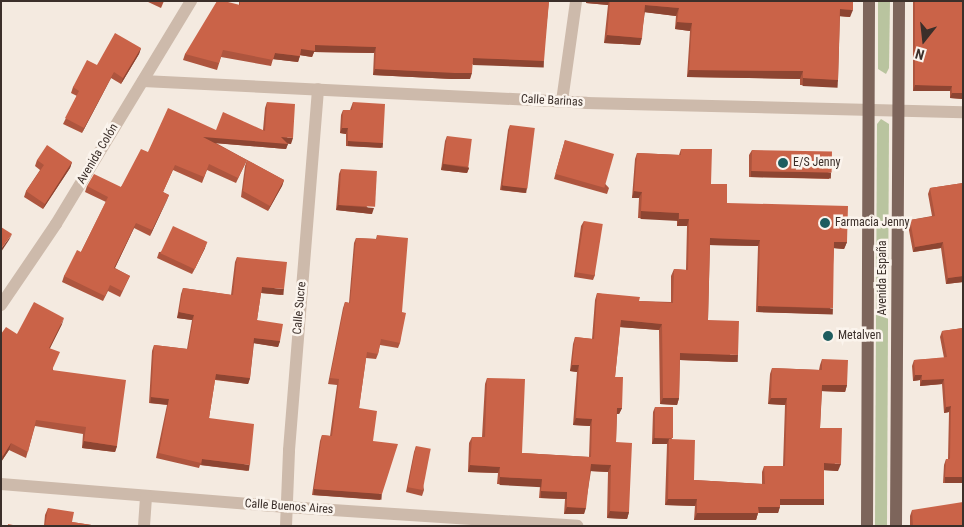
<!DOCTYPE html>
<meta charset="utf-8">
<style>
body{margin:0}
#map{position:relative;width:964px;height:527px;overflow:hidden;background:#f4eae0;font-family:"Roboto Condensed",sans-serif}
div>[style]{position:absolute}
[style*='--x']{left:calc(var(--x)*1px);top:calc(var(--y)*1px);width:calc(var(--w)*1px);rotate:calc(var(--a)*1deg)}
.green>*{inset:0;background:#b9c49f}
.minor>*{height:12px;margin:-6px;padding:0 6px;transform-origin:6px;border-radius:6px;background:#cdbaab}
.major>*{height:12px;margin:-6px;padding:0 6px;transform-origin:6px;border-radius:6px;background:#7d655b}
.wall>*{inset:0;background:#ae553e}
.shaded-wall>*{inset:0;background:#8d4532;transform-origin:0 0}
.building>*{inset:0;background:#ca6348;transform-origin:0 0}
.dots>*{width:14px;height:14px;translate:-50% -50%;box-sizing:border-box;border:2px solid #fbf4ed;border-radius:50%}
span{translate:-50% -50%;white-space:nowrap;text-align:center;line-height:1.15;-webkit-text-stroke:5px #fbf4ed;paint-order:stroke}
.street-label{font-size:12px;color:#3b2f2a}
.poi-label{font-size:12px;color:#3b2f2a}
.left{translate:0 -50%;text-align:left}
.frame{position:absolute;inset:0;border:2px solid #3b2f2a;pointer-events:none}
.north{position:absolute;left:899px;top:15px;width:50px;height:50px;-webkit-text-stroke:4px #fbf4ed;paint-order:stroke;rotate:196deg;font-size:14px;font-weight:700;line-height:20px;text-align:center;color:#3b2f2a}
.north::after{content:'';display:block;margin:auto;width:18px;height:22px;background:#3b2f2a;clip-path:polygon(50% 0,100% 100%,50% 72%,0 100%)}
</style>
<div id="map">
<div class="green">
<i style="clip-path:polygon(878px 1px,890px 1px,889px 68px,886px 74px,878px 69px)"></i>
<i style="clip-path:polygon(881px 119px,889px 124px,887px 526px,875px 526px,877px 124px)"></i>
</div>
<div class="minor">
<i style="--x:143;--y:81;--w:444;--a:2.8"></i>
<i style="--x:586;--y:103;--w:377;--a:1.4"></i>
<i style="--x:562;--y:101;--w:101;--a:-82"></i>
<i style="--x:1;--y:305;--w:98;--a:-55.8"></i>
<i style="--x:56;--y:224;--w:261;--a:-58.8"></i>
<i style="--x:1;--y:484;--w:286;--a:4.6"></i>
<i style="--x:286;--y:507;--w:292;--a:3.7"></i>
<i style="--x:144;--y:526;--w:30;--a:-86"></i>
<i style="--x:286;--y:526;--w:76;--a:-87.7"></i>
<i style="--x:289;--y:450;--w:362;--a:-85.4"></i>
</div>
<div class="major">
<i style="--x:867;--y:526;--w:525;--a:-89.78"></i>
<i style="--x:896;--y:526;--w:525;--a:-89.67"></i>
</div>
<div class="wall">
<i style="clip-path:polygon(146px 1px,164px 1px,161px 8px)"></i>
<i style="clip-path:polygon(239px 1px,549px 1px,542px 67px,472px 64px,470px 79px,452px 79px,373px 75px,374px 53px,314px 52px,312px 57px,300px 55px,298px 62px,273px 59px,271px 66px,221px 57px,217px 70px,183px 60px,185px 54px,239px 5px)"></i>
<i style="clip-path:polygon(586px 1px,853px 1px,850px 17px,840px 16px,838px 80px,835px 87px,800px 85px,800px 79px,687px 77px,690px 31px,675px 29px,676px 16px,645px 12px,640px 45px,604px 43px,608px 5px,586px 3px)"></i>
<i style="clip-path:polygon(913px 1px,963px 1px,963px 99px,950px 98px,950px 91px,913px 91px)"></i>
<i style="clip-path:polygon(141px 48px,139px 54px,121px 84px,111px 78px,82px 133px,63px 124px,77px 96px,71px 93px,73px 87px,97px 65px)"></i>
<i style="clip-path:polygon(267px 102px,291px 144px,288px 143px,286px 149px,216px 143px,247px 160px,236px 183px,207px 170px,202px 183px,173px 170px,163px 192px,169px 195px,150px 236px,134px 228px,115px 268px,130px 276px,120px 297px,108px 291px,103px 301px,62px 282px,64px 276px,81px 252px,106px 202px,85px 192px,87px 186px,121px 187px,148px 152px,216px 130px,263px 130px,265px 108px)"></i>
<i style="clip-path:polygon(353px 102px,383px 143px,381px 148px,346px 146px,346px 134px,340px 133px,341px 115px,343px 110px,350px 110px)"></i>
<i style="clip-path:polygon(510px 125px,527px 188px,525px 193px,500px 190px,508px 130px)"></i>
<i style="clip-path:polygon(447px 136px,469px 168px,467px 173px,441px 170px,445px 141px)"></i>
<i style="clip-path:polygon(565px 140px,609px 188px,607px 194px,554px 179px)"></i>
<i style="clip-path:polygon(681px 149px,727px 203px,847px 242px,844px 249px,834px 248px,830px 314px,756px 312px,758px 246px,710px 245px,708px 320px,735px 362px,680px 360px,679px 398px,677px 405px,660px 404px,659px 330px,620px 327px,615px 377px,622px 408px,619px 414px,617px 414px,616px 442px,629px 512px,627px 519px,607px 518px,608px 472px,591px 471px,584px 514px,564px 514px,565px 499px,539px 498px,540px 486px,497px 484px,498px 473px,468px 472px,469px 443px,472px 437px,482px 437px,485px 384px,487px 378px,522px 453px,589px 457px,590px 426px,573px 425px,577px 372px,570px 371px,573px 344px,575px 337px,592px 339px,595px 300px,597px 293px,639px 301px,671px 302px,671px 276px,674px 269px,686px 270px,687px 226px,677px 226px,677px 220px,638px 218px,639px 198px,632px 198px,635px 159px,637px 153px,679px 155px)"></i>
<i style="clip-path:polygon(752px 150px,831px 173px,829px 179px,749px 177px,749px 155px)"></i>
<i style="clip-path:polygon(37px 160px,72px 162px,70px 168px,43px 209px,24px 197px,26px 191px,40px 170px,35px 166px)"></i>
<i style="clip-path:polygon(247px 160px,284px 180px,282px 186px,268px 211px,241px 197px,245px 166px)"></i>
<i style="clip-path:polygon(341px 169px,372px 214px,336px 210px,339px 174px)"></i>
<i style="clip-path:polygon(963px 183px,963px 282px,946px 284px,941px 248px,913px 252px,908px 225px,910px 220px,932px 216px,928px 194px,930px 188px)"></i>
<i style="clip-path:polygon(584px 221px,595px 275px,593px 280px,574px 277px,581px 226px)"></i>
<i style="clip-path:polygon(377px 235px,402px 312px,400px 343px,398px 348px,380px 345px,378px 354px,376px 359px,366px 358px,359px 408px,373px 441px,380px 500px,312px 495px,320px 441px,322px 435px,330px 436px,337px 385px,328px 384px,343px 308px,345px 302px,349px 303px,354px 243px,356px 238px,376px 239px)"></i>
<i style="clip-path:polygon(205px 248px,192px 274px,157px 258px,159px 252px)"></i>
<i style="clip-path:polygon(237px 257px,282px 295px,261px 293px,257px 320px,280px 341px,278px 347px,254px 343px,250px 378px,248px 384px,215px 380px,209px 418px,248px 471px,200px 465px,199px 468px,156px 458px,167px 405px,149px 403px,152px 351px,154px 345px,187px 349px,192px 320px,177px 318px,181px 294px,183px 288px,231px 295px,235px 262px)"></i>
<i style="clip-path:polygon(62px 324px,50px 348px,53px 370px,117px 446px,115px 452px,82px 448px,83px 434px,35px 426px,26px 458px,9px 450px,1px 462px,1px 334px,17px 334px)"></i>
<i style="clip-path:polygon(963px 328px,963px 483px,943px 483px,944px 465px,946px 459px,948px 459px,949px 412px,944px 413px,942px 384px,920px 386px,920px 380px,913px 381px,912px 366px,914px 360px,944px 358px,940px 337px,942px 331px)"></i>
<i style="clip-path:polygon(822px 359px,847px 385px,845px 392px,822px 391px,820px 428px,838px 471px,824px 470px,822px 505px,780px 505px,778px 513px,758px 513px,756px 520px,694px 520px,695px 506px,665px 505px,667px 444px,652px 444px,653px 412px,655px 407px,694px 480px,762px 484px,762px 472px,764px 466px,783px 466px,785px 405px,768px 404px,770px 374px,772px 368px,819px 370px,820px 365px)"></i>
<i style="clip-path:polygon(416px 446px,424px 490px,422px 496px,406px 492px,414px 452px)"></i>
<i style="clip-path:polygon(48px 508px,72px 522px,98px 526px,44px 526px,45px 515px)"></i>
<i style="clip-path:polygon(912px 510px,963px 526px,910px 526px,910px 516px)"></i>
</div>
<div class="shaded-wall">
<i style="clip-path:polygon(587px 1px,609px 1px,608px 5px,586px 3px)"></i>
<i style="clip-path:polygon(645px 5px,679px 8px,676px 16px,643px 12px)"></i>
<i style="clip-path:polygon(840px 9px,853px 10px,850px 17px,837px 16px)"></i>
<i style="clip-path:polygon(677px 22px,692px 23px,690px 31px,675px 29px)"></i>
<i style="clip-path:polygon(607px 35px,642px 38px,640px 45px,604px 43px)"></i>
<i style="clip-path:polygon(315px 45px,376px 47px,374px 53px,314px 52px,312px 57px,299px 55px,301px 49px)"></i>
<i style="clip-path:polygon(141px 48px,139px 54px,121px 84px,123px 78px)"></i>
<i style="clip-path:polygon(275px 53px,300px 56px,298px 62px,272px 59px)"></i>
<i style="left:473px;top:58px;width:71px;height:7px;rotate:2deg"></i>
<i style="clip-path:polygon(375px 69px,472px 73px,470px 79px,452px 79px,373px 75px)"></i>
<i style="clip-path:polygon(689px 70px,803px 71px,800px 79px,687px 77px)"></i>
<i style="clip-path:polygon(114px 72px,111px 78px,82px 133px,84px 128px)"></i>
<i style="left:803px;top:78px;width:35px;height:8px;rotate:3deg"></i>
<i style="clip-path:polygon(915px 85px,952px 86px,950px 91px,913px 91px)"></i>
<i style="clip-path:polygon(952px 93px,963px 93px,963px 99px,950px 98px)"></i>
<i style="clip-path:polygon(342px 128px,348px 128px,346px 134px,340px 133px)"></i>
<i style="clip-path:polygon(203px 137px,281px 137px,293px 138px,291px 144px,279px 143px,288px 144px,286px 149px,201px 142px)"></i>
<i style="left:348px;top:141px;width:35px;height:5px;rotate:3deg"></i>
<i style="clip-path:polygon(72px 162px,70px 168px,43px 209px,45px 204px)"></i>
<i style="clip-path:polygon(443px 164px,469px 168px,467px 173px,441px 170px)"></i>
<i style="left:751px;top:171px;width:80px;height:6px;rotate:1deg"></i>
<i style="clip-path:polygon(284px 180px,282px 186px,268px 211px,270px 206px)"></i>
<i style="left:502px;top:185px;width:25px;height:5px;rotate:7deg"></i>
<i style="clip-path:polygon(634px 191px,642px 192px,639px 198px,632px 198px)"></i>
<i style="clip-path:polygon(169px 195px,167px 200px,150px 236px,152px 230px)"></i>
<i style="clip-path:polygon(338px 205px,374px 208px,372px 214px,336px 210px)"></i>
<i style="left:641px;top:211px;width:38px;height:8px;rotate:3deg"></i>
<i style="clip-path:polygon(679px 219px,689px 219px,687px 226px,677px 226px)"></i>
<i style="clip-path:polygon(136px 223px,134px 228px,112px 274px,114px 268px)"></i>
<i style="clip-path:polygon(12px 234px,9px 240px,1px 252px,1px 249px)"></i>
<i style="clip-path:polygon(710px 238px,760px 240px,758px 246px,707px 245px)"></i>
<i style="clip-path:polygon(207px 242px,205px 248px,192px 274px,194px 269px)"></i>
<i style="clip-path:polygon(834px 242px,847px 242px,844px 249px,832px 248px)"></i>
<i style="clip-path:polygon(943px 242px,941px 248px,913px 252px,915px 247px)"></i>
<i style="clip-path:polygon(963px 276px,963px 282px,946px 284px,948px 278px)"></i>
<i style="left:262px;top:287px;width:22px;height:6px;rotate:5deg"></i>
<i style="left:758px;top:306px;width:75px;height:6px;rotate:2deg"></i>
<i style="clip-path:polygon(179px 312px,194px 315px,192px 320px,177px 318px)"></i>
<i style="clip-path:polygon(64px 318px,62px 324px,47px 354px,49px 348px)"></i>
<i style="clip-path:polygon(621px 320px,662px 324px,659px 330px,619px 327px)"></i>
<i style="clip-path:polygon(254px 338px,280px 341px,278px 347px,252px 343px)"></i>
<i style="left:680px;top:353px;width:58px;height:7px;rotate:2deg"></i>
<i style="clip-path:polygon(572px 365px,579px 365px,577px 372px,570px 371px)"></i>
<i style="clip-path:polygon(216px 374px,250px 378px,248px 384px,213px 379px)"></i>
<i style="clip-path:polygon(915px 375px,922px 375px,920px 380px,913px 381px)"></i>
<i style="clip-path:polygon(944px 379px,942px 384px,920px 386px,922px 380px)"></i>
<i style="clip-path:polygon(822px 385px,847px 385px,845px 392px,819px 391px)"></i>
<i style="left:151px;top:397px;width:18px;height:6px;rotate:6deg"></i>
<i style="clip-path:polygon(663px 398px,679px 398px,677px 405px,660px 404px)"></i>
<i style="clip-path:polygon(771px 398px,787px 398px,785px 405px,768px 404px)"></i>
<i style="clip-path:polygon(951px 406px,949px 412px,944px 413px,946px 407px)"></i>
<i style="clip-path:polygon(617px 408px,622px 408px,619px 414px,615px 414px)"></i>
<i style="clip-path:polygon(576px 418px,592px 419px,590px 426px,573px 425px)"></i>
<i style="clip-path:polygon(654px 438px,673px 439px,669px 439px,667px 444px,652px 444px)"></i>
<i style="clip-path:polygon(84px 441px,117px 446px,115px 452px,82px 448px)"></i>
<i style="clip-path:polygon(11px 443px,9px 450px,1px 462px,3px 456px)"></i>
<i style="left:202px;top:459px;width:48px;height:6px;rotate:7deg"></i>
<i style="clip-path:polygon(824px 463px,841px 464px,838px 471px,821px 470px)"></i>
<i style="clip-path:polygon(591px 464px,611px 465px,608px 472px,589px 471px)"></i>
<i style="clip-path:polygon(470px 465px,500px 467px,498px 473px,468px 472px)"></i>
<i style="left:500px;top:477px;width:42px;height:8px;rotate:3deg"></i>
<i style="left:945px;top:477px;width:18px;height:6px"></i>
<i style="left:314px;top:489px;width:68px;height:6px;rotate:4deg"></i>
<i style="left:541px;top:491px;width:26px;height:7px;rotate:2deg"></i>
<i style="clip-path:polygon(668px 499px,697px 499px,695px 506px,665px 505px)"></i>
<i style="left:780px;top:499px;width:44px;height:6px"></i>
<i style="clip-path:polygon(567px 507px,586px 508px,584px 514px,564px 514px)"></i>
<i style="clip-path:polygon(758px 507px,780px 507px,778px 513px,758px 513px,756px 520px,694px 520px,697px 513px)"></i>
<i style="clip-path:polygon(610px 511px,629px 512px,627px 519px,607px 518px)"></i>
</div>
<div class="building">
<i style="clip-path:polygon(217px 1px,224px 1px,240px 5px,240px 1px,549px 1px,544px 61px,473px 58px,472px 73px,455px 73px,375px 69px,376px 47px,315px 45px,315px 51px,301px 49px,300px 56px,275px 53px,273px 60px,223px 50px,219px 63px,185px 54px)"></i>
<i style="clip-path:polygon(610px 1px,853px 1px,853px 10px,840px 9px,838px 80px,803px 78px,803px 71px,689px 70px,692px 23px,677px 22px,679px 8px,645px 5px,642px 38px,607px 35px)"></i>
<i style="clip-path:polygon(915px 1px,963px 1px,963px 93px,952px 93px,952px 86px,915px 85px)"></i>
<i style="clip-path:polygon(115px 33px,141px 48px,123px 78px,114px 72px,84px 128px,65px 118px,79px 91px,73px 87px,87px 60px,97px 65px)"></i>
<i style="clip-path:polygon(267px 102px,295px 104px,293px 138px,281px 137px,288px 144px,203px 137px,247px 160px,238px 178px,209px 164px,204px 177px,175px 165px,163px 192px,169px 195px,152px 230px,136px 223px,114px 268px,130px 276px,122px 291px,110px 285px,105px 296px,64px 276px,77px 250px,81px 252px,108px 197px,87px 186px,94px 174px,121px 187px,141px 149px,148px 152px,168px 108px,216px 130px,223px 112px,265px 131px)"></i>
<i style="clip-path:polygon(353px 102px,385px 104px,383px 143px,348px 141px,348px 128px,342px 128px,343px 110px,352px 110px)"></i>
<i style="left:510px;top:125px;width:25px;height:61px;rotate:7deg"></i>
<i style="left:447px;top:136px;width:25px;height:28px;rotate:7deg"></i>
<i style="left:565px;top:140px;width:51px;height:35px;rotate:16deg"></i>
<i style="clip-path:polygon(47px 145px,72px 162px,45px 204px,26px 191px,44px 165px,37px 160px)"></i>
<i style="clip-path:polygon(681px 149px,712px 149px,711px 184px,727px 184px,727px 203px,848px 206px,847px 242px,834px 242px,833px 308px,758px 306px,760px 240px,710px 238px,708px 320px,739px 321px,738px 355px,680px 353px,679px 398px,663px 398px,662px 324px,621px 320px,615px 377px,623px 377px,622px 408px,617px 408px,616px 442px,632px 443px,629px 512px,610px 511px,611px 465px,591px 464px,586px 508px,567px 507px,567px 492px,541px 491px,542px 479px,500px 477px,500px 467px,470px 465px,472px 437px,485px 437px,487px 378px,525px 379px,522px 453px,591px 457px,592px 419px,576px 418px,579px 365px,572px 365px,575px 337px,594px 339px,597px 293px,640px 297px,639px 301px,673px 303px,674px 269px,688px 270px,689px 219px,679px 219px,679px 213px,641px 211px,642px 192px,634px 191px,637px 153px,681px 155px)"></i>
<i style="left:752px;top:150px;width:80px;height:21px;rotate:1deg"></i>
<i style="clip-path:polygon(247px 160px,284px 180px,270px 206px,243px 191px)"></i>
<i style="left:341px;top:169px;width:36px;height:36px;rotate:3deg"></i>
<i style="clip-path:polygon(963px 183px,963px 276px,948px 278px,943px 242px,915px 247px,910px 220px,935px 216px,930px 188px)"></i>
<i style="left:584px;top:221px;width:19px;height:52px;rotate:9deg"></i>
<i style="left:173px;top:226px;width:38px;height:30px;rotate:25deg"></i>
<i style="clip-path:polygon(1px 227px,12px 234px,1px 249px)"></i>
<i style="clip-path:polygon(377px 235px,408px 238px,402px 312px,406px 313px,400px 343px,381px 339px,378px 354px,367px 352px,359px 408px,377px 411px,373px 441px,398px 444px,382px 494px,314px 489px,322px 435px,332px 436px,339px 379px,330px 378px,345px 302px,350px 303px,356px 238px,377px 239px)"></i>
<i style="clip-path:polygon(237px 257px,287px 262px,284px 289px,262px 287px,257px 320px,283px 324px,280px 341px,254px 338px,250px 378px,216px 374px,209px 418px,254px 424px,250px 465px,202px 459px,201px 463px,159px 453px,169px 399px,151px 397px,154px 345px,188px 349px,194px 315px,179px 312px,183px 288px,233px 295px)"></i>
<i style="clip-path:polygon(34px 302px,64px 318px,49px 348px,60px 352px,52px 370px,126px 380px,117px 446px,84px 441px,86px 427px,36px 420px,28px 452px,11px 443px,3px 456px,1px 454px,1px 334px,6px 327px,17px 334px)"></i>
<i style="clip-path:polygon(963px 328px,963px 477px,945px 477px,946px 459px,950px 459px,951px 406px,946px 407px,944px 379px,922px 380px,922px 375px,915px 375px,914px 360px,947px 357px,942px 331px)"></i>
<i style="clip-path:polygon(822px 359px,848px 360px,847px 385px,822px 385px,820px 428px,842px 428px,841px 464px,824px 463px,824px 499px,780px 499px,780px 507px,758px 507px,759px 513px,697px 513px,697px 499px,668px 499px,669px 439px,695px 440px,694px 480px,765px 484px,764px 466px,785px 466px,787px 398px,771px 398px,772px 368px,822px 370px)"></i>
<i style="left:655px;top:407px;width:18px;height:31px"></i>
<i style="left:416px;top:446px;width:15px;height:42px;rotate:11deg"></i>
<i style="clip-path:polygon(963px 502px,963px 526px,913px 526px,912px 510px)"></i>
<i style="clip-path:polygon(48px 508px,74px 512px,72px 522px,98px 526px,45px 526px)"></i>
<i style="clip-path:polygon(8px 524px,18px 526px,8px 526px)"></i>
</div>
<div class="dots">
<i style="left:783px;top:163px;background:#1e5d5f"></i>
<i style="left:825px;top:223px;background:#1e5d5f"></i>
<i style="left:828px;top:336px;background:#1e5d5f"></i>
</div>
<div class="street-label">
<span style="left:552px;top:101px;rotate:3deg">Calle Barinas</span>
<span style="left:98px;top:154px;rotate:-59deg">Avenida Colón</span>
<span style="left:883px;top:278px;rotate:-90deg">Avenida España</span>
<span style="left:300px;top:308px;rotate:-85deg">Calle Sucre</span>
<span style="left:289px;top:507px;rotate:4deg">Calle Buenos Aires</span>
</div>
<div class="poi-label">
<span class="left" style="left:793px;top:163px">E/S Jenny</span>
<span class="left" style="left:835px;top:223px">Farmacia Jenny</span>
<span class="left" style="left:838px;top:336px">Metalven</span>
</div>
<div class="frame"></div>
<div class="north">N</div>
</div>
